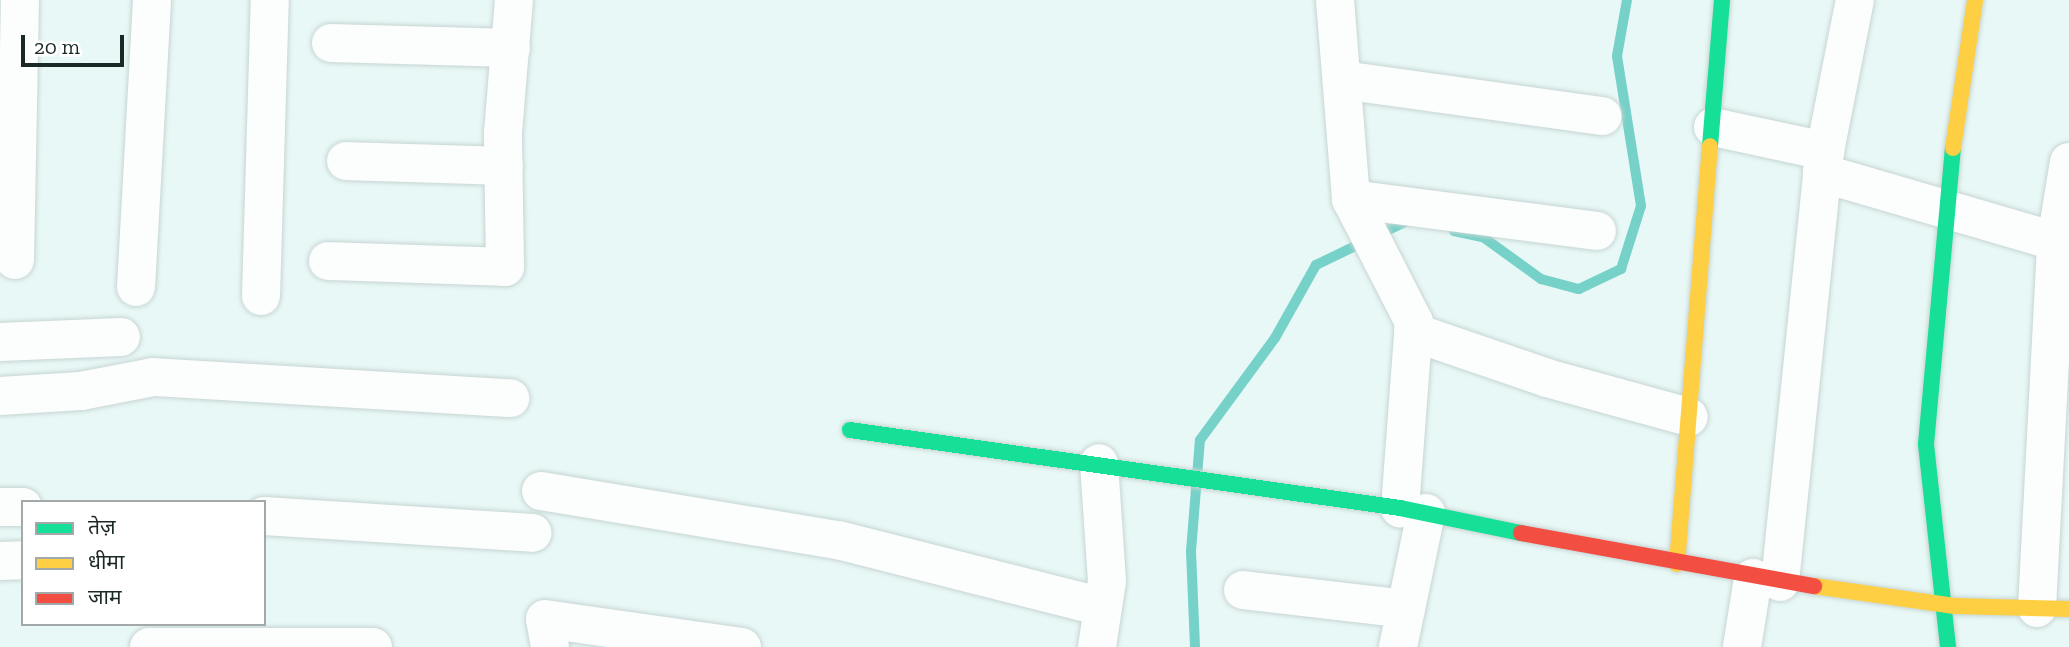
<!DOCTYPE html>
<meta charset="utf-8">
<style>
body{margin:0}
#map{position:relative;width:2069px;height:647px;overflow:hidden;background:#e8f8f6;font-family:"Zilla Slab","Noto Sans Devanagari",serif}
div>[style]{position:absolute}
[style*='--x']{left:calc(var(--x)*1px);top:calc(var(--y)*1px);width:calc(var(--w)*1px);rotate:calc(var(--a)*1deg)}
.stream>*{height:10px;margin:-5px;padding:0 5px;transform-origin:5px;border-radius:5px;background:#76d1c8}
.roads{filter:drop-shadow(0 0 2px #c7d5d3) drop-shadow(0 0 2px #c7d5d3)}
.street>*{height:38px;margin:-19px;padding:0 19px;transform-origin:19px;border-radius:19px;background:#fcfefe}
.fast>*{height:16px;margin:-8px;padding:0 8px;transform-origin:8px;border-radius:8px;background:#16e098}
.slow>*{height:16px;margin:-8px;padding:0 8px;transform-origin:8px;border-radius:8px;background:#ffcf43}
.jam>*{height:16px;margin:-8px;padding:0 8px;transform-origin:8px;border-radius:8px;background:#f24e42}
span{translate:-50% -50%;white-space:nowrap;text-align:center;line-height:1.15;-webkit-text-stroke:7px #fff;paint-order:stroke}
.legend{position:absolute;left:21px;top:500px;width:245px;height:126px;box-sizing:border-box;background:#fff;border:2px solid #a3a9a8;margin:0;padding:9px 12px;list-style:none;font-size:21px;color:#1a2826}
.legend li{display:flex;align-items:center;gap:14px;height:35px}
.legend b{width:35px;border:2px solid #a3a9a8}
.scale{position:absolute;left:21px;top:35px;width:103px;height:32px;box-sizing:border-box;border:4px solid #1a2826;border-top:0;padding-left:9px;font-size:21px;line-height:24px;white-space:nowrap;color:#1a2826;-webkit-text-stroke:5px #fff;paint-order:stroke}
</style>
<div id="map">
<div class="stream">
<i style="--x:1454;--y:231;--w:30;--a:12"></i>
<i style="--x:1483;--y:237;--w:72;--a:35.9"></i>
<i style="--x:1541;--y:279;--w:39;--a:15"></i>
<i style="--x:1579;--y:289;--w:47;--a:-25.5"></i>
<i style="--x:1621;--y:269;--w:66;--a:-72.4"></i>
<i style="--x:1641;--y:206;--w:152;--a:-99.1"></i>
<i style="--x:1617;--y:56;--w:57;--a:-79.9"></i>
<i style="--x:1195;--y:647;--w:96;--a:-92.4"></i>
<i style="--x:1191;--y:551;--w:111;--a:-85.4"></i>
<i style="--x:1200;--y:440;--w:127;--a:-53.7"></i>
<i style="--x:1275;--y:338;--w:84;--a:-60.7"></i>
<i style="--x:1316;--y:265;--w:101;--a:-25.8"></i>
</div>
<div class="roads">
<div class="street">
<i style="--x:1335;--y:0;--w:200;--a:85.4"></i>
<i style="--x:1351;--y:199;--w:138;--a:62.9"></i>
<i style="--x:1414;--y:322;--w:187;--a:94.3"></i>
<i style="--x:331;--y:43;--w:180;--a:1.6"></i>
<i style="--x:1342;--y:80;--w:263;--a:7.9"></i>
<i style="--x:1713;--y:127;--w:115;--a:12.1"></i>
<i style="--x:1825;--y:151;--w:22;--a:98"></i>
<i style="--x:1822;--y:173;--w:257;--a:16.3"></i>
<i style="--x:1825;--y:151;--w:154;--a:-78.8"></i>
<i style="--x:346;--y:161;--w:158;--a:1.8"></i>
<i style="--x:1351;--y:199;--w:248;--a:7.4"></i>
<i style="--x:15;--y:260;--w:260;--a:-88.9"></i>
<i style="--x:328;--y:261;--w:177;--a:1.9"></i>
<i style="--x:505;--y:267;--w:134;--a:-90.9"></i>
<i style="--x:503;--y:133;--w:133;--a:-85.3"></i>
<i style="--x:136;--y:287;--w:287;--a:-86.8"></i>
<i style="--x:261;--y:296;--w:296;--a:-88.3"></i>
<i style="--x:1413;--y:332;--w:142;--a:18.9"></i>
<i style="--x:1547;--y:378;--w:147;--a:15.4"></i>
<i style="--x:0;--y:342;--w:121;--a:-2.4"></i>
<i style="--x:0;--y:396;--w:81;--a:-3.5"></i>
<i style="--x:81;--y:391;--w:73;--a:-11"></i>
<i style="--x:153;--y:377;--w:358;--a:3.4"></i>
<i style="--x:541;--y:491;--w:301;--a:9.4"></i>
<i style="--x:838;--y:540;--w:273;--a:14.2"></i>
<i style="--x:0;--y:507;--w:23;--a:0"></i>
<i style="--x:264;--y:516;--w:269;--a:3.6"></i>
<i style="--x:0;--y:561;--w:23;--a:-2"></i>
<i style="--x:1780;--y:582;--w:411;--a:-84.1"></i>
<i style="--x:1243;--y:590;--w:164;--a:6.6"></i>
<i style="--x:2037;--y:608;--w:367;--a:-87"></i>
<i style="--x:2056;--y:241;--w:80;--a:-80.7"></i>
<i style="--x:149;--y:647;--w:224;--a:0"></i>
<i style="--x:550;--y:647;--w:28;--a:-100"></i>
<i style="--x:545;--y:619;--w:199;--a:8.1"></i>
<i style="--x:1097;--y:647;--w:67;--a:-81.4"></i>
<i style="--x:1107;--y:581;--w:118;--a:-93.9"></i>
<i style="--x:1398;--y:647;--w:137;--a:-78.2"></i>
<i style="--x:1742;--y:647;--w:70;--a:-80.9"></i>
</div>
<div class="fast">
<i style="--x:1710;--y:146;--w:146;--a:-85.3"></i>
<i style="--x:850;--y:430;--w:556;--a:8.07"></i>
<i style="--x:1400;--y:508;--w:124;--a:11.7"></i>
<i style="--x:1948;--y:647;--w:204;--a:-96.2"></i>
<i style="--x:1926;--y:444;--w:297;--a:-84.8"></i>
</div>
<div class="slow">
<i style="--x:1953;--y:148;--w:150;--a:-81.5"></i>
<i style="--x:1677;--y:564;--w:419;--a:-85.5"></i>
<i style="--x:1814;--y:586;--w:142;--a:8.1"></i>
<i style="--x:1955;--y:606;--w:114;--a:1.5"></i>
</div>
<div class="jam">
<i style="--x:1521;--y:533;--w:298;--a:10.3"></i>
</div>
</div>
<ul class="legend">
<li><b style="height:9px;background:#16e098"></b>तेज़</li>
<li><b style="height:9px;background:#ffcf43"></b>धीमा</li>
<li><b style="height:9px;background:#f24e42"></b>जाम</li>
</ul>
<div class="scale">20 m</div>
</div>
